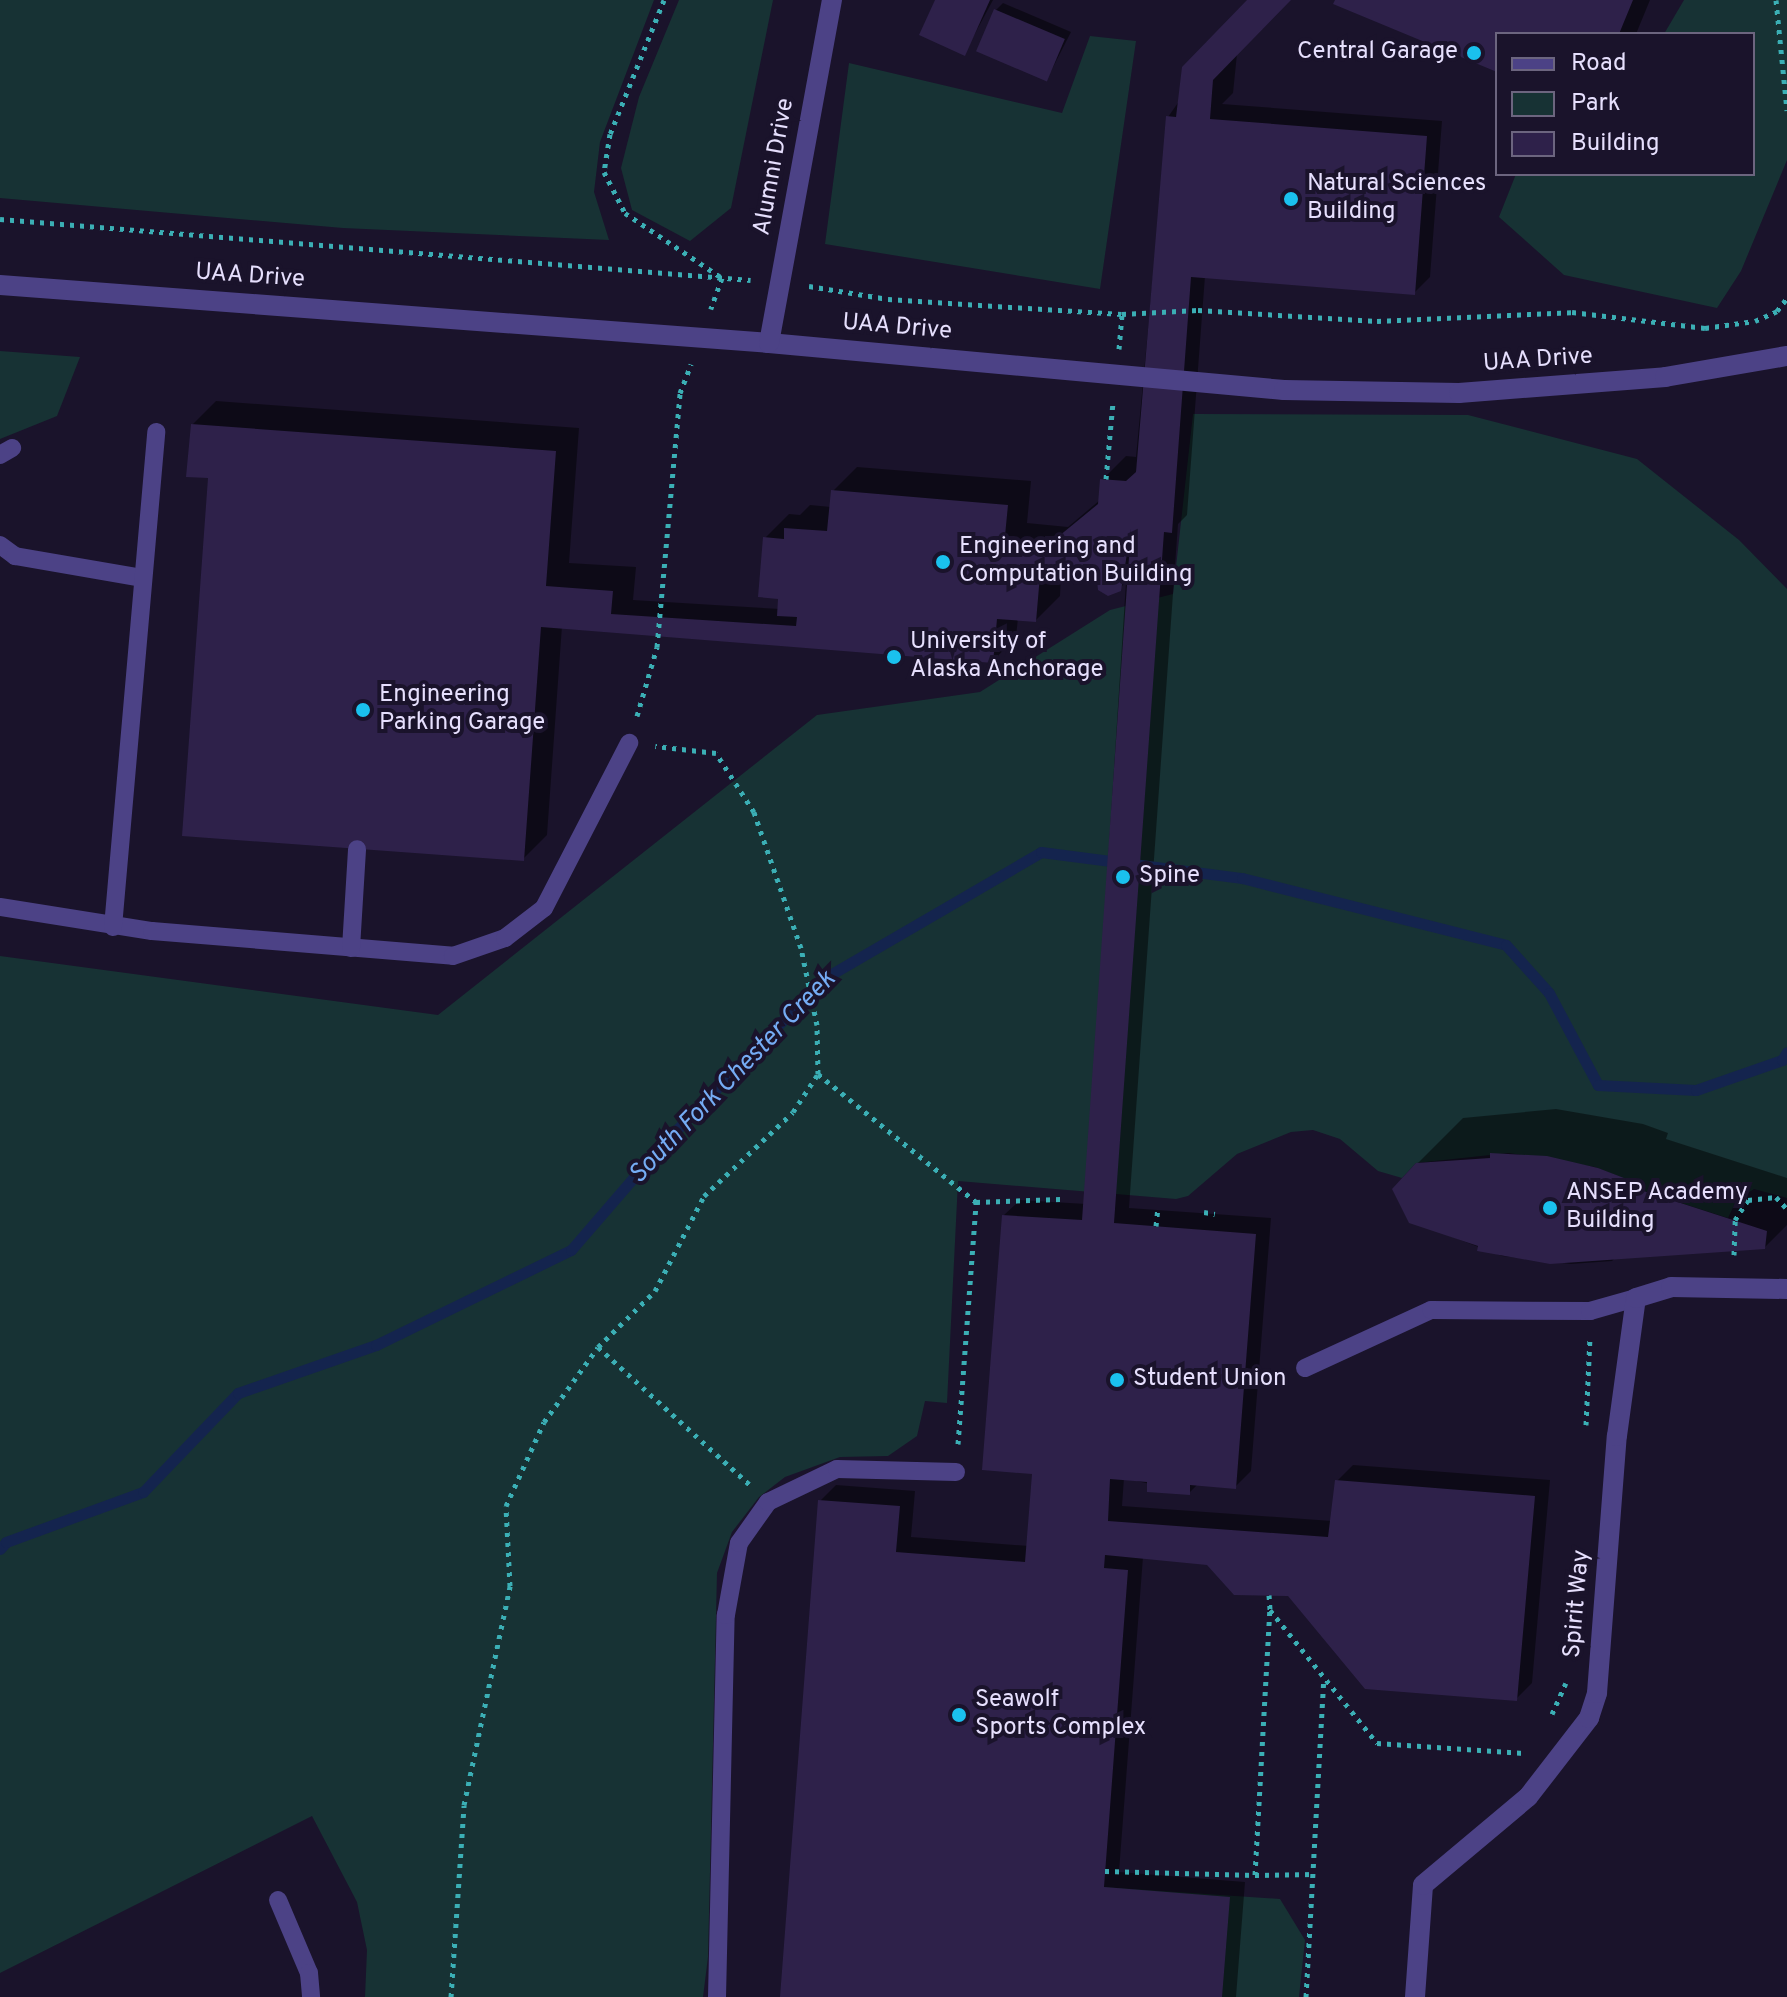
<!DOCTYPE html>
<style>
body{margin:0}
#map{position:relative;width:1787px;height:1997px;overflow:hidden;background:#1a132b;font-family:Overpass,sans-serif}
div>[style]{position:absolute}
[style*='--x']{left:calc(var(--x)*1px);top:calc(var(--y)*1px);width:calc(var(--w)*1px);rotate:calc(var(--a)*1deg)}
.green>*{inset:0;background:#173234}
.shadow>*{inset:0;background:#0007}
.stream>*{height:11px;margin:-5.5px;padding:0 5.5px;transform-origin:5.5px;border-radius:5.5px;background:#14244e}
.building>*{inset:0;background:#2e214a;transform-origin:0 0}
.path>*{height:5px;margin-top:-2.5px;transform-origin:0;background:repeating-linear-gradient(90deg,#3bafb5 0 4px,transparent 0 10px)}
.service>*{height:18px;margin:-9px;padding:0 9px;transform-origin:9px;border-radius:9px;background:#4c4286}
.minor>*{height:20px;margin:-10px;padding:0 10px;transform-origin:10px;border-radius:10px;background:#4c4286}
.dots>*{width:22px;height:22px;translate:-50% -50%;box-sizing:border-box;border:4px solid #1a132b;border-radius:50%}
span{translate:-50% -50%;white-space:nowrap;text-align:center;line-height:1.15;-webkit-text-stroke:8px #1a132b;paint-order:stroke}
.poi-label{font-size:24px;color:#e6dffd}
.right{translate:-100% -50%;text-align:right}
.left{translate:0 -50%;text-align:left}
.street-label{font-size:24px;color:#e6dffd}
.water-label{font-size:26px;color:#75acf5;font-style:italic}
.legend{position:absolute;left:1495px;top:32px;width:260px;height:144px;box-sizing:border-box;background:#1a132b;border:2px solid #6c657f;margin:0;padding:10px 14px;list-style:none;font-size:24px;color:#e6dffd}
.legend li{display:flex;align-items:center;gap:16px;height:40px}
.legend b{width:40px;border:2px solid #6c657f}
</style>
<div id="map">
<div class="green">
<i style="clip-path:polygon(0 0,654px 0,600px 142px,594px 192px,609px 240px,343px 228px,0 198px)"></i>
<i style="clip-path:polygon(679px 0,773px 0,731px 208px,690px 241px,632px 210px,621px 168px,639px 97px)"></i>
<i style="clip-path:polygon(1684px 0,1787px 0,1787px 160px,1741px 271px,1717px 308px,1564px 275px,1499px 217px,1516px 174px,1753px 174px,1753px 34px,1664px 34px)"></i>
<i style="clip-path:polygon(1090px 36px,1136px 41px,1100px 289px,825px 244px,849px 63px,1062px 113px)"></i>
<i style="clip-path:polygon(0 351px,80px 357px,57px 416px,0 439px)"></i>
<i style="clip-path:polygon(1193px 414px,1468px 415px,1637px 459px,1739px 540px,1787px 589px,1787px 1198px,1754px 1189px,1736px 1201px,1728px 1218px,1622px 1184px,1623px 1178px,1595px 1167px,1509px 1153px,1416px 1163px,1402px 1178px,1378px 1171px,1340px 1139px,1313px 1130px,1291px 1132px,1237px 1154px,1188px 1196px,1176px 1199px,958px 1181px,947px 1403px,925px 1401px,917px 1436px,888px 1456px,840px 1457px,785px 1477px,759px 1497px,732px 1532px,717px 1573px,708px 1957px,703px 1997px,365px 1997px,367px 1950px,357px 1902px,312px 1816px,0 1973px,0 956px,438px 1015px,817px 715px,980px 692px,1110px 610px,1173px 594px)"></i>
<i style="clip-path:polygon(1059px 1884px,1280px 1899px,1305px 1940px,1299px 1997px,1051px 1997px)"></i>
</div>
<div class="shadow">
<i style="clip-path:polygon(937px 0,993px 0,964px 54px)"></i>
<i style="clip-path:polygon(1250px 0,1289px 0,1237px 54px,1233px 93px,1222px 104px,1442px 121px,1430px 277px,1414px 293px,1205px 276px,1187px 515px,1178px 524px,1129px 1208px,1271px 1218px,1251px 1471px,1235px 1487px,1198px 1484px,1189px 1493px,1124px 1478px,1122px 1506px,1332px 1521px,1337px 1481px,1353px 1465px,1550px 1480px,1532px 1683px,1516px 1699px,1289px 1594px,1208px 1563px,1143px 1557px,1119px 1872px,1245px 1882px,1236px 1997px,782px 1997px,820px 1501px,836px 1485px,915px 1491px,911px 1537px,1029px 1546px,1034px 1472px,1004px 1215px,1020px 1200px,1086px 1204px,1126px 582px,1119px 589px,1099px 578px,1061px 575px,1060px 596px,1036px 620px,1018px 618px,1016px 637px,993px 661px,562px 626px,547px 835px,523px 859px,210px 476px,192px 425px,216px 401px,579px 428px,569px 563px,636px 567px,633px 600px,780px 609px,765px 538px,789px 514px,800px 515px,810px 505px,831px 507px,833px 491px,857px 467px,1031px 481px,1027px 523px,1068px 527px,1100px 500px,1102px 480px,1126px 456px,1136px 457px,1168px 117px)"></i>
<i style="clip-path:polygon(1337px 0,1650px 0,1636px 34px,1497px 34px,1497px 70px)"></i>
<i style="clip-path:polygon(1003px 3px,1071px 32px,1047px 79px,996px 10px)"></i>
<i style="clip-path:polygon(1556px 1109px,1643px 1124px,1668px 1133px,1666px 1139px,1787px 1178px,1787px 1225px,1765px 1247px,1619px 1254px,1612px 1261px,1571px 1264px,1502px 1256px,1411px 1221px,1417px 1164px,1463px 1118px)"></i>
</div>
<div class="stream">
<i style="--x:0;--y:1549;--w:9;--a:-49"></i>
<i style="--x:6;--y:1542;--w:146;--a:-20.1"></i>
<i style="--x:143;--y:1492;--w:137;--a:-46.2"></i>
<i style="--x:238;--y:1393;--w:146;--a:-19.2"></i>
<i style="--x:376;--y:1345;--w:217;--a:-26"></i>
<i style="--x:571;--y:1250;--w:136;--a:-49.2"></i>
<i style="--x:660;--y:1147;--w:234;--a:-45.9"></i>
<i style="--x:823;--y:979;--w:252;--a:-30.2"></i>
<i style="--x:1041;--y:852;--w:203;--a:7.4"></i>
<i style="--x:1242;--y:878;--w:272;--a:14.2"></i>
<i style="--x:1506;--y:945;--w:64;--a:48.1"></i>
<i style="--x:1549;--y:993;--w:104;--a:62"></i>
<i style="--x:1598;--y:1085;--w:98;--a:2.9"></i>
<i style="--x:1696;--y:1090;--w:91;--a:-19.2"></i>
<i style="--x:1782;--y:1060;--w:9;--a:-58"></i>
</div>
<div class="building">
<i style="clip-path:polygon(935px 0,990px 0,965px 56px,919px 35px)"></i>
<i style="clip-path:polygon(1247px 0,1291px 0,1213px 80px,1210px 119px,1427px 136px,1415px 295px,1191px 277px,1172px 533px,1164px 532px,1114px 1223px,1256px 1234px,1236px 1489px,1190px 1485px,1190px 1495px,1147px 1492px,1147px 1482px,1110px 1479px,1108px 1521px,1328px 1537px,1335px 1480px,1535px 1496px,1517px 1701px,1365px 1689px,1288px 1596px,1234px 1595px,1207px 1565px,1105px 1555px,1104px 1568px,1128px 1570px,1104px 1887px,1230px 1897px,1222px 1997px,780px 1997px,818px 1500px,900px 1506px,896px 1552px,1025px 1562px,1032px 1474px,982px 1470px,1002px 1215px,1082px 1220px,1131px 529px,1121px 591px,1108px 596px,1098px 590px,1097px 580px,1040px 575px,1036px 622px,997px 619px,993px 663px,541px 627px,524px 861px,182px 836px,208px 478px,186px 477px,191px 424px,556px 451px,546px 586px,613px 591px,611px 614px,796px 626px,797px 617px,777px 616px,778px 599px,758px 597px,763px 537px,784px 539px,784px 528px,827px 531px,831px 490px,1008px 505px,1004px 546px,1042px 550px,1098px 504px,1100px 479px,1126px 481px,1136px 472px,1166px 116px,1176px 117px,1182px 67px)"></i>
<i style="clip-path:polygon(1335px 0,1633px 0,1619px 34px,1497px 34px,1497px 72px,1333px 4px)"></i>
<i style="left:994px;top:9px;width:77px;height:46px;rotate:23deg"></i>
<i style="clip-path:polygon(1490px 1153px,1547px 1156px,1598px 1168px,1624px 1178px,1622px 1184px,1767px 1231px,1765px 1249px,1550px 1264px,1477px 1251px,1478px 1246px,1409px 1223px,1392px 1189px,1416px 1163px,1490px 1158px)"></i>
</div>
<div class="path">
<i style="--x:664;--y:0;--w:144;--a:111.9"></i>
<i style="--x:610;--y:134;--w:38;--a:99"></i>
<i style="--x:604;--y:172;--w:46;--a:62.9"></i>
<i style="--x:625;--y:213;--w:117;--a:33.8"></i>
<i style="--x:722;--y:278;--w:33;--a:110"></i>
<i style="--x:1776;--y:0;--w:111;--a:84.3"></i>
<i style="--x:0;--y:219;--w:753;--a:4.64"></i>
<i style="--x:809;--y:286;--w:80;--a:9.3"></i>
<i style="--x:888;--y:299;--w:234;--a:3.7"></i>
<i style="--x:1122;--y:314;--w:76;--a:-3"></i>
<i style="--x:1198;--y:310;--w:179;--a:3.5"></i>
<i style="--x:1377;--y:321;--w:195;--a:-2.6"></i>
<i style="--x:1572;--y:312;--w:134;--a:6.9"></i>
<i style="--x:1705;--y:328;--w:50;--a:-8"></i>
<i style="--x:1755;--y:321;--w:24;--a:-24"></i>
<i style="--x:1777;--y:311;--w:16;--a:-52"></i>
<i style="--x:1119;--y:349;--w:35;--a:-85"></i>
<i style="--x:1106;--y:479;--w:77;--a:-84.8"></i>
<i style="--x:637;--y:716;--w:72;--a:-73.8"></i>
<i style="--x:657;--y:647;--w:255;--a:-84.8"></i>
<i style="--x:680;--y:393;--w:31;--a:-69"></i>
<i style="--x:818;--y:1074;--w:203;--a:39"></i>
<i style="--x:976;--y:1202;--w:85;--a:-2"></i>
<i style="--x:1204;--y:1212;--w:11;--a:10"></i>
<i style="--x:1156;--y:1226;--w:19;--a:-84"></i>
<i style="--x:1734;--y:1255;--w:35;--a:-88"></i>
<i style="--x:1735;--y:1220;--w:24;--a:-57"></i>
<i style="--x:1748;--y:1200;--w:28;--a:-6"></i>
<i style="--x:1776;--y:1197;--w:16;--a:47"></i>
<i style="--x:598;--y:1347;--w:204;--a:42.2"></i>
<i style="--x:1586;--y:1425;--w:89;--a:-87.4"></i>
<i style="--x:958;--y:1444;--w:243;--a:-85.7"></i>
<i style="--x:1269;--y:1595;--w:15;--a:86"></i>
<i style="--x:1270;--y:1610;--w:171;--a:51.2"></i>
<i style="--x:1377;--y:1743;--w:147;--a:3.9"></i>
<i style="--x:1552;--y:1714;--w:34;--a:-66"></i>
<i style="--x:1105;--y:1871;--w:150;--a:1.5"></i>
<i style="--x:1255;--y:1875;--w:265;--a:-86.8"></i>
<i style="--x:1255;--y:1875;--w:60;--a:-1"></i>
<i style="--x:451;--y:1997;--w:192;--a:-86.1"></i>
<i style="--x:464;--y:1805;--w:224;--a:-78.1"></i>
<i style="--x:510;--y:1586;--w:80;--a:-92.9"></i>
<i style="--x:506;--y:1506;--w:92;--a:-65.7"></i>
<i style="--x:544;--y:1422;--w:92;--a:-54.2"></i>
<i style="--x:598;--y:1347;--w:80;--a:-44.5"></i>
<i style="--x:655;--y:1291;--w:107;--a:-62.7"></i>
<i style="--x:704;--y:1196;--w:122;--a:-43.3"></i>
<i style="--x:793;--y:1112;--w:45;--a:-56.7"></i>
<i style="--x:818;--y:1074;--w:49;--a:-91.2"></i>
<i style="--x:817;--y:1025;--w:79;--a:-101.7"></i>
<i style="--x:801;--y:948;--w:144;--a:-109.1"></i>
<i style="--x:754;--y:812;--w:70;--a:-122.8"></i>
<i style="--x:716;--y:753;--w:61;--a:-173.5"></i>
<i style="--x:1306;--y:1997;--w:319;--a:-86.8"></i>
</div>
<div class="service">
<i style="--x:0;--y:455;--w:14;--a:-30"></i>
<i style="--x:0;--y:545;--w:19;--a:36"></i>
<i style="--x:15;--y:556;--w:130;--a:9.8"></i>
<i style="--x:0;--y:907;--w:154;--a:9"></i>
<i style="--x:152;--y:931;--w:302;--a:4.7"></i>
<i style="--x:453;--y:956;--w:55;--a:-19.1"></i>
<i style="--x:505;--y:938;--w:49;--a:-37.6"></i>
<i style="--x:544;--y:908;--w:186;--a:-62.7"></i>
<i style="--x:113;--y:927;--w:497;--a:-85"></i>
<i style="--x:351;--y:948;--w:99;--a:-86.5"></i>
<i style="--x:1305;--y:1368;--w:139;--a:-24.7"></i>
<i style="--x:1431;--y:1310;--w:159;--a:0.4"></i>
<i style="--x:1590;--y:1311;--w:48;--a:-15.8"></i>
<i style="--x:278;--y:1900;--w:79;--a:67"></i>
<i style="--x:309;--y:1973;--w:24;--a:85"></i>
<i style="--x:717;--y:1997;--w:382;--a:-88.7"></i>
<i style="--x:726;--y:1615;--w:73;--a:-79.8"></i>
<i style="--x:739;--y:1543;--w:50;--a:-54.7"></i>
<i style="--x:768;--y:1502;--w:76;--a:-25.6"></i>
<i style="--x:837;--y:1469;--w:119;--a:1.4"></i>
</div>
<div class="minor">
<i style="--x:0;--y:285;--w:771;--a:4.31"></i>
<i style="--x:769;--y:343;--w:517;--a:5.21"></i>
<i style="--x:1284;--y:390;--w:175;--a:1"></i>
<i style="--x:1459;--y:393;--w:207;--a:-4.4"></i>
<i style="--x:1665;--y:377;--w:124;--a:-9.8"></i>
<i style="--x:769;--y:343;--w:349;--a:-79.6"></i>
<i style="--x:1415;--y:1997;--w:112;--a:-85.9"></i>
<i style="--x:1423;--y:1885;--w:137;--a:-40"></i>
<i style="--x:1528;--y:1797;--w:100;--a:-52.3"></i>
<i style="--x:1589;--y:1718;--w:26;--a:-72"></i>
<i style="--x:1597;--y:1693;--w:258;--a:-85.6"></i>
<i style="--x:1617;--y:1436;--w:139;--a:-82.2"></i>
<i style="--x:1636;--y:1298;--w:37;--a:-17"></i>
<i style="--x:1671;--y:1287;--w:116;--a:1"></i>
</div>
<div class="dots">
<i style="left:1474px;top:53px;background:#1ac1ee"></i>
<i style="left:1291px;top:199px;background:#1ac1ee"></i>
<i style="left:943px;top:562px;background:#1ac1ee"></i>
<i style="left:894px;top:657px;background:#1ac1ee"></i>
<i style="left:363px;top:710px;background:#1ac1ee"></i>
<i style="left:1123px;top:877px;background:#1ac1ee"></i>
<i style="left:1550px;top:1208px;background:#1ac1ee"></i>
<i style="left:1117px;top:1380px;background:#1ac1ee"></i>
<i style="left:959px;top:1715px;background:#1ac1ee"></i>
</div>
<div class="poi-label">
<span class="right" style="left:1458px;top:53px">Central Garage</span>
<span class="left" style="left:1307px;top:199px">Natural Sciences<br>Building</span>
<span class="left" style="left:959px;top:562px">Engineering and<br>Computation Building</span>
<span class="left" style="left:910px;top:657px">University of<br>Alaska Anchorage</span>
<span class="left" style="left:379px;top:710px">Engineering<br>Parking Garage</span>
<span class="left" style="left:1139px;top:877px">Spine</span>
<span class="left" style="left:1566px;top:1208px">ANSEP Academy<br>Building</span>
<span class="left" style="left:1133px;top:1380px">Student Union</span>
<span class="left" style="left:975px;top:1715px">Seawolf<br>Sports Complex</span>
</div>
<div class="street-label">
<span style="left:775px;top:167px;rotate:-80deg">Alumni Drive</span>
<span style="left:250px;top:277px;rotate:4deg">UAA Drive</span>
<span style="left:897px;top:328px;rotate:5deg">UAA Drive</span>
<span style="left:1538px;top:361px;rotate:-4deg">UAA Drive</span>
<span style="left:1578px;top:1604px;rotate:-85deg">Spirit Way</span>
</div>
<div class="water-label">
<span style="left:733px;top:1078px;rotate:-46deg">South Fork Chester Creek</span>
</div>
<ul class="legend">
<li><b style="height:10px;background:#4c4286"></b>Road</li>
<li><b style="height:22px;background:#173234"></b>Park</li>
<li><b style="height:22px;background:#2e214a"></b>Building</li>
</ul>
</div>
